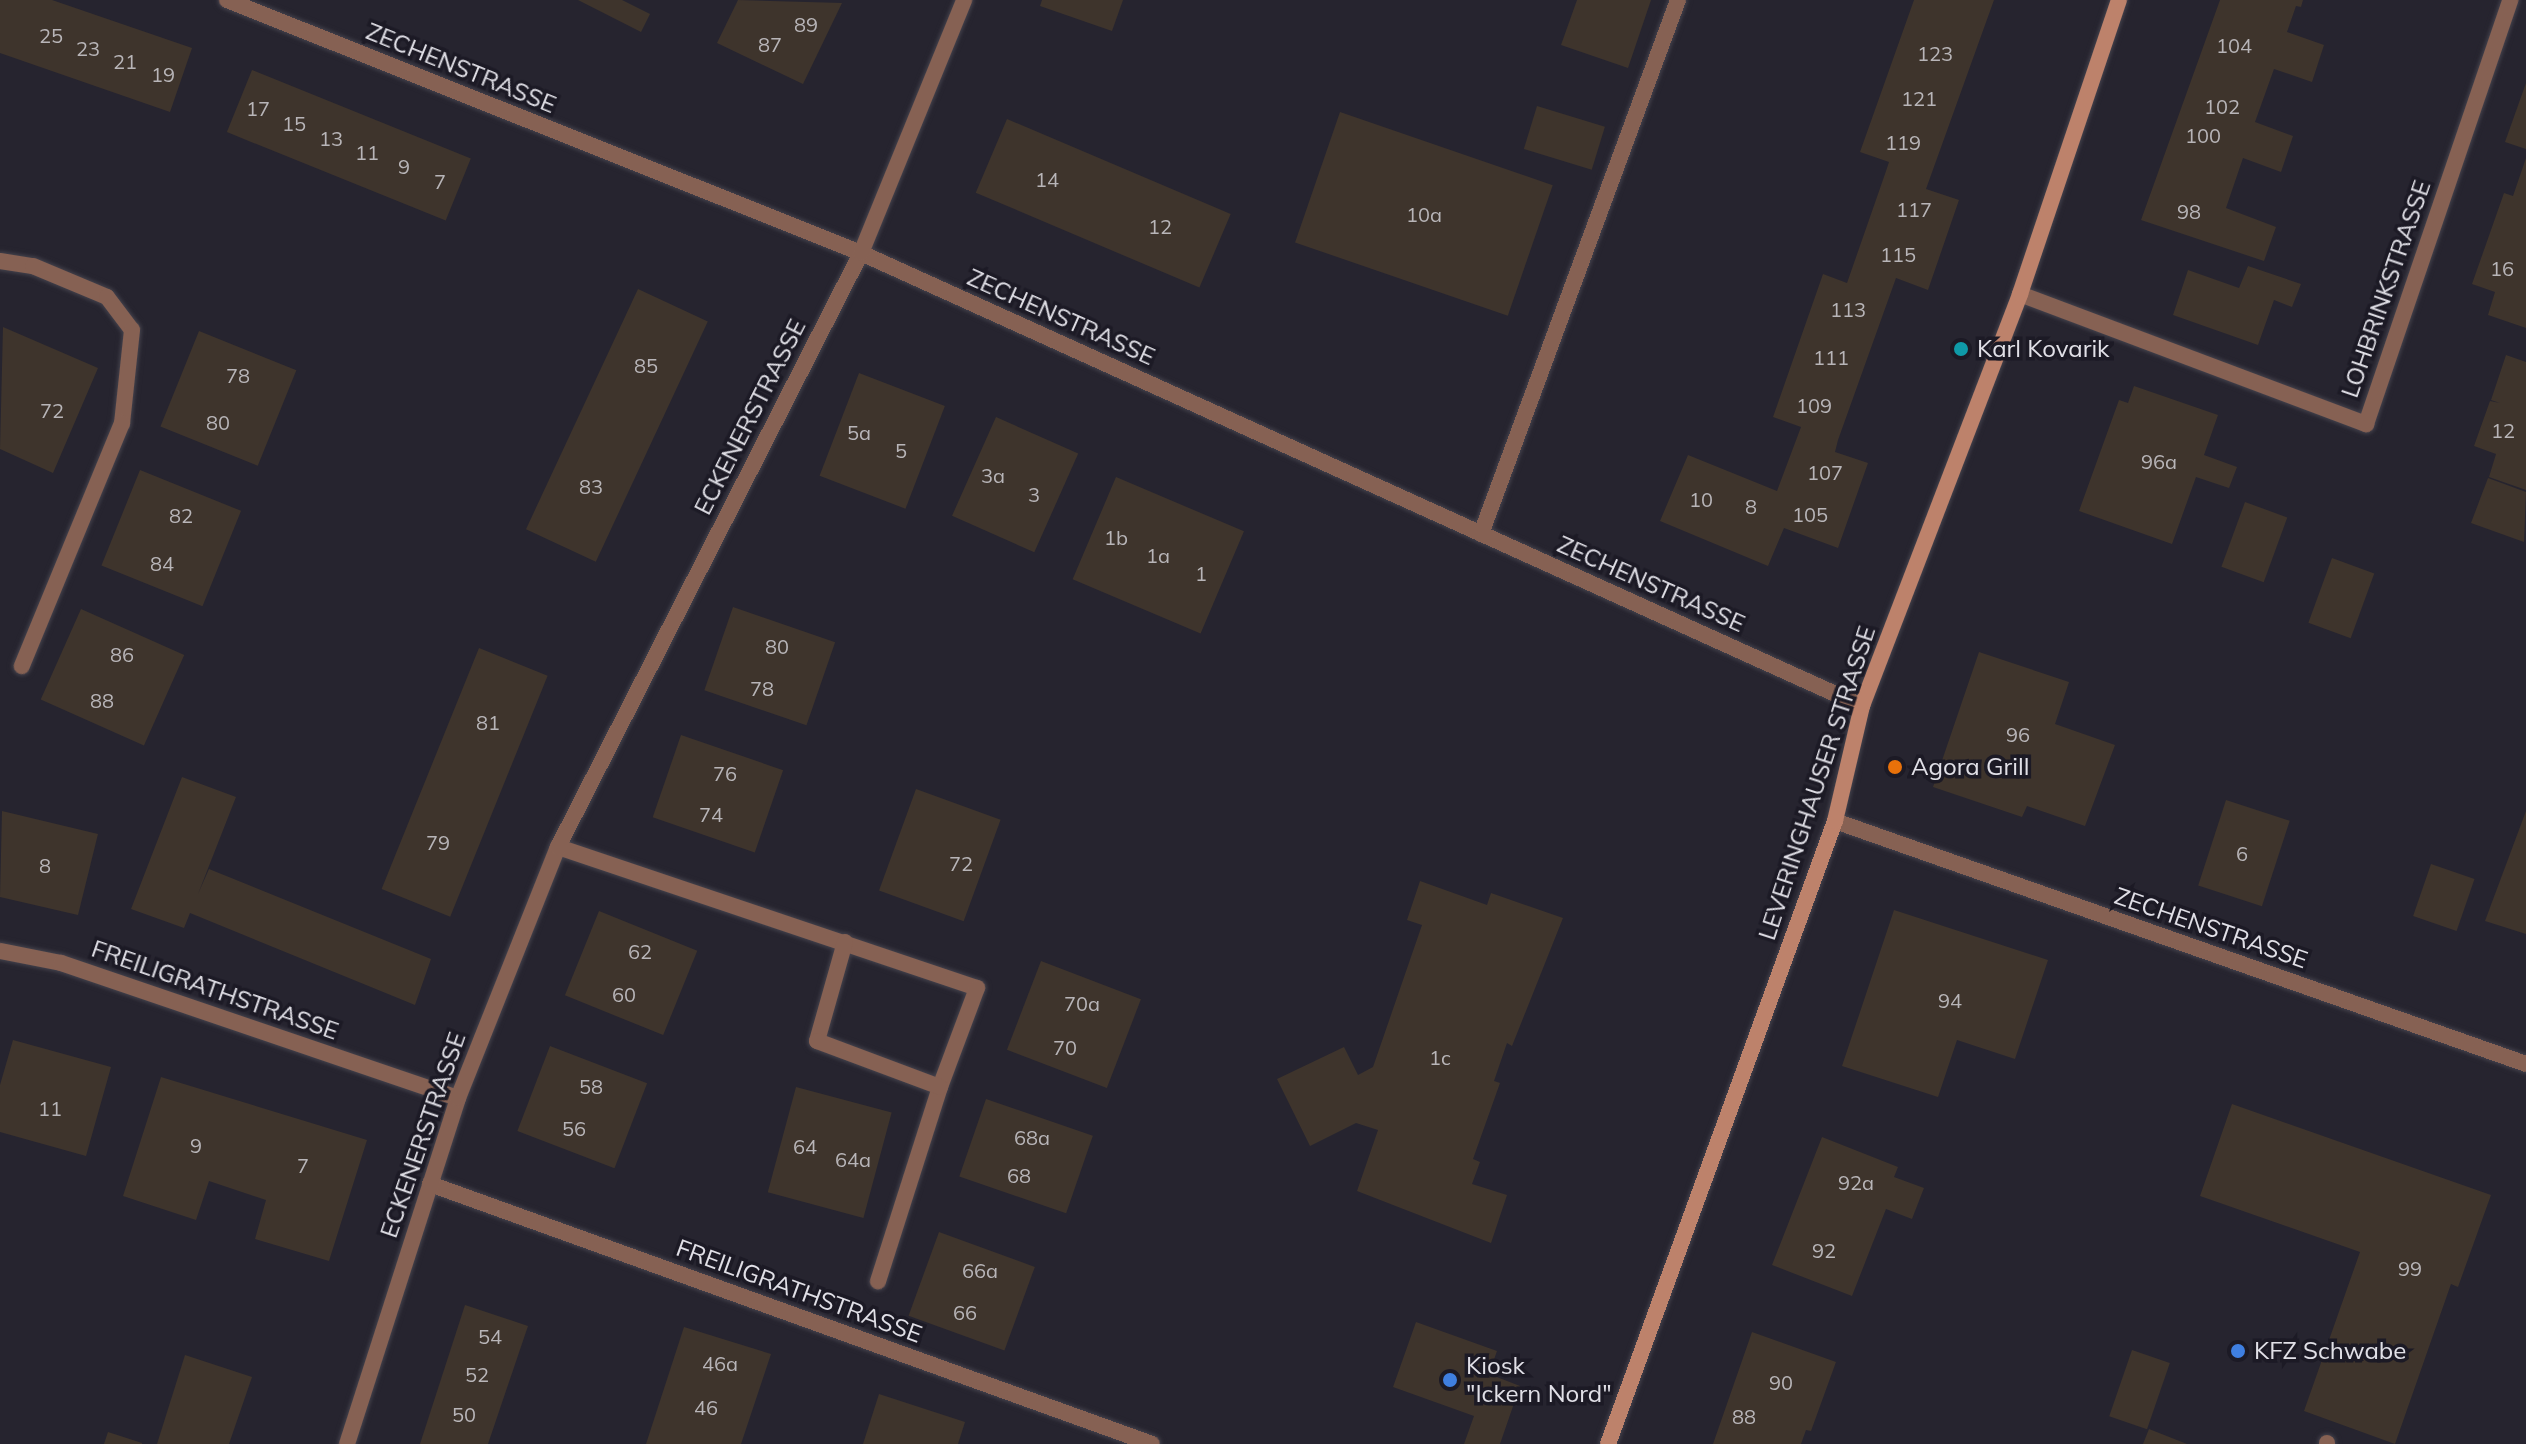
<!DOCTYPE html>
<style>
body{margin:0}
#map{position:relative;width:2526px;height:1444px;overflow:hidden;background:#26242f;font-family:Mulish,sans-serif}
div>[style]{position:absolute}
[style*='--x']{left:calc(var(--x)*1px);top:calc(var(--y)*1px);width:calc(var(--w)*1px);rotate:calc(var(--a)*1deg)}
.building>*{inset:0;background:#3e342c;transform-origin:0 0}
.roads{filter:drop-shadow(0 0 2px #44424c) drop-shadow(0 0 2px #44424c)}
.lane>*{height:16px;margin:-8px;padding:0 8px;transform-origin:8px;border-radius:8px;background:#866153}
.street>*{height:16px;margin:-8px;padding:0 8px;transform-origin:8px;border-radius:8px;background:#866153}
.secondary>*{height:16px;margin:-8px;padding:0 8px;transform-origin:8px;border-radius:8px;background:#bd826b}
.dots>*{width:22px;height:22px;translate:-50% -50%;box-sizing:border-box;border:4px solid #1c1a25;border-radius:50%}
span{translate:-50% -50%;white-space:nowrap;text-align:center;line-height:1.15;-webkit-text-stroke:7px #1c1a25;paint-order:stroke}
.number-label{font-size:20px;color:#b8b5b8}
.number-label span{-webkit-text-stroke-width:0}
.street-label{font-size:24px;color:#e1e0e7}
.poi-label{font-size:24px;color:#e1e0e7}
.left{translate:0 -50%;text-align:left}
</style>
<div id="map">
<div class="building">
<i style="clip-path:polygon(0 0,52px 0,192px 48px,170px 112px,0 53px)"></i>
<i style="clip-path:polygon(578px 0,622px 0,650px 14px,641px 32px)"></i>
<i style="clip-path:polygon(738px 0,842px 3px,803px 84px,717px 43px)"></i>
<i style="clip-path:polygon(1042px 0,1123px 0,1112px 31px,1040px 6px)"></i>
<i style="clip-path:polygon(1577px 0,1651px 0,1628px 68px,1561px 45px)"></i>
<i style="clip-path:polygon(1914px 0,1994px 0,1926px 189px,1959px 200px,1928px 290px,1896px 278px,1838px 440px,1835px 452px,1868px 463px,1838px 548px,1784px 528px,1768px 566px,1660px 521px,1688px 455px,1777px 491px,1801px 427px,1773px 417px,1823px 274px,1847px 283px,1885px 174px,1889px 162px,1860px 152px)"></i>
<i style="clip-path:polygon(2220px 0,2303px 0,2301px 7px,2296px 6px,2287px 32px,2324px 45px,2312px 82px,2274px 69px,2255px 122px,2293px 136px,2281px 172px,2243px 158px,2226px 208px,2276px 227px,2264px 261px,2141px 220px)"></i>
<i style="left:252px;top:70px;width:236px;height:67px;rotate:22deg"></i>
<i style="clip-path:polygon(2526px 83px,2526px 149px,2505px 142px)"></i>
<i style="left:1537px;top:106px;width:71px;height:45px;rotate:17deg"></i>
<i style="left:1340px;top:112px;width:225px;height:138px;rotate:19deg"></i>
<i style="left:1007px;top:119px;width:243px;height:80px;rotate:23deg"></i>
<i style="clip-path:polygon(2526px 158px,2526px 328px,2488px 315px,2495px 292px,2472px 284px,2504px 193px,2513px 196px)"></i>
<i style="clip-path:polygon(2248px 266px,2301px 284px,2292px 307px,2274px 300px,2258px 345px,2173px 315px,2188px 270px,2239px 288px)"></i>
<i style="left:638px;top:289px;width:77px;height:265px;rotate:25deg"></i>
<i style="clip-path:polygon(3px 327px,98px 368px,53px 473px,0 449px)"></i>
<i style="left:199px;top:331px;width:105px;height:103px;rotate:22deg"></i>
<i style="clip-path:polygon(2506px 355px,2526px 362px,2526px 490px,2489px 477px,2496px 454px,2474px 446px,2490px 401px,2500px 403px,2491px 400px)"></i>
<i style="left:859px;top:373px;width:92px;height:110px;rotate:21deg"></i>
<i style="clip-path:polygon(2134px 386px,2218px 415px,2204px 455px,2237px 467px,2229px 488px,2196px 477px,2172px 544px,2079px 511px,2119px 400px,2128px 403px)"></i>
<i style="left:996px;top:417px;width:90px;height:108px;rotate:24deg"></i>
<i style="left:140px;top:470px;width:109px;height:103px;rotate:22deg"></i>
<i style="left:1116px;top:477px;width:139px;height:111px;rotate:23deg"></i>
<i style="clip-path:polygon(2488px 478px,2526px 492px,2524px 542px,2471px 523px)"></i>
<i style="left:2245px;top:502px;width:45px;height:69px;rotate:20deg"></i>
<i style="left:2332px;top:558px;width:45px;height:69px;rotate:20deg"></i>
<i style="left:733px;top:607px;width:108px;height:88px;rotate:19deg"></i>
<i style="left:81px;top:609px;width:113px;height:99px;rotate:24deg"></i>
<i style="left:479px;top:648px;width:74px;height:260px;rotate:22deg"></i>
<i style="clip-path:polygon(1979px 652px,2069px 682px,2055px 724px,2115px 745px,2085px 826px,2027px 806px,2022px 817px,1933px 787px)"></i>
<i style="left:681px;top:735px;width:108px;height:87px;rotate:19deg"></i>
<i style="clip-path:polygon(182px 777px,236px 797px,198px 894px,209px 869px,431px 959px,415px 1005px,190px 913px,184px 928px,131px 909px)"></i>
<i style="left:916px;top:789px;width:90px;height:108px;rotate:20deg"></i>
<i style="left:2226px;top:800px;width:67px;height:90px;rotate:18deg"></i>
<i style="clip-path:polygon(2px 811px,98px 834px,78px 915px,0 897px)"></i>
<i style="clip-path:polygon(2526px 811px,2526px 934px,2485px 921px)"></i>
<i style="left:2431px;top:864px;width:46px;height:55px;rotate:19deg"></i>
<i style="clip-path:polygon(1420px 881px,1487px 905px,1491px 893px,1563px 918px,1512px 1046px,1507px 1043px,1494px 1081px,1500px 1083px,1473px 1159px,1480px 1162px,1472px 1184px,1507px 1195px,1491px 1243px,1357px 1191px,1378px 1130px,1356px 1123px,1310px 1146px,1277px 1079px,1344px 1047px,1358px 1075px,1373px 1067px,1422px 925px,1407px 920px)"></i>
<i style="clip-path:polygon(1894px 910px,2048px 960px,2015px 1059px,1957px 1040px,1938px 1097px,1842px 1066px)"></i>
<i style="left:599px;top:911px;width:106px;height:91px;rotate:22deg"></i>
<i style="left:1041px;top:961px;width:107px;height:95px;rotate:21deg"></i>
<i style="clip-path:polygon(13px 1040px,111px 1067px,86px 1156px,0 1132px,0 1085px)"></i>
<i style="left:550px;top:1046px;width:104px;height:91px;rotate:21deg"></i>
<i style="clip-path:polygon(161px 1077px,367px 1140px,329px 1261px,255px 1239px,266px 1200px,209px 1181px,196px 1220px,123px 1196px)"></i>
<i style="left:796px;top:1087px;width:99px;height:109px;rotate:15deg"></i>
<i style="left:986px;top:1099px;width:113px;height:82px;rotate:19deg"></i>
<i style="clip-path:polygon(2232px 1104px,2491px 1195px,2458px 1287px,2451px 1284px,2395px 1444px,2304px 1411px,2360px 1252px,2200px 1196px)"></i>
<i style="clip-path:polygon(1822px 1137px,1898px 1167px,1894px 1177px,1924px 1188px,1912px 1219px,1886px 1209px,1852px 1296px,1772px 1265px)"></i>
<i style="left:939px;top:1232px;width:102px;height:89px;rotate:20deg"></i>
<i style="clip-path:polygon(465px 1305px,528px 1326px,488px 1444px,420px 1444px)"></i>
<i style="clip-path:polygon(1416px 1322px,1497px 1351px,1489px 1374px,1520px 1386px,1500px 1444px,1464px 1444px,1474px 1416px,1393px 1387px)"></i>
<i style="clip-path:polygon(684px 1327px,771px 1354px,741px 1444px,646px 1444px)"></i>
<i style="clip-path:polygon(1752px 1332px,1836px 1362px,1811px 1431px,1806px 1430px,1801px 1444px,1713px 1444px)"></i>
<i style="left:2132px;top:1350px;width:40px;height:70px;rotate:19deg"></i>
<i style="clip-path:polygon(185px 1355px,252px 1377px,229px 1444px,157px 1444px)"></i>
<i style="clip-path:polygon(879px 1394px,965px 1422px,958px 1444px,863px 1444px)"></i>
<i style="clip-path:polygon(2149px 1429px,2187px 1444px,2143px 1444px)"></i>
<i style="clip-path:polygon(108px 1432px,142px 1443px,142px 1444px,104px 1444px)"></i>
</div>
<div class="roads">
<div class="lane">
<i style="--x:1481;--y:534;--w:569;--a:-69.75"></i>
<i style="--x:430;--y:1184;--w:767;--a:19.8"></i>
<i style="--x:2327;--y:1444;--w:1;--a:-90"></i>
</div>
<div class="street">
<i style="--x:227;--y:0;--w:683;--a:21.75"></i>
<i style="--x:861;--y:253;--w:1099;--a:24.35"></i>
<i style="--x:0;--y:261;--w:33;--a:9"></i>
<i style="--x:33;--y:266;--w:80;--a:22.7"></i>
<i style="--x:107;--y:297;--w:41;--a:52.9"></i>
<i style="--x:132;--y:330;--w:94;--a:96.1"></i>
<i style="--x:122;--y:423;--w:263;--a:112.4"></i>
<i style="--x:2020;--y:294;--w:370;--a:20.6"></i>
<i style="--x:2366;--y:424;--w:448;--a:-71.2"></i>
<i style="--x:1835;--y:821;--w:732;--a:19.37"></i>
<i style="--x:558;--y:847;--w:442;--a:18.6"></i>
<i style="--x:977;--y:988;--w:106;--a:110.5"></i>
<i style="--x:940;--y:1087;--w:204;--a:107.7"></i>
<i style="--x:845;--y:942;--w:103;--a:105.8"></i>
<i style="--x:817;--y:1041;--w:131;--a:20.5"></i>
<i style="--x:0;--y:951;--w:62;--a:11.1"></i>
<i style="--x:61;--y:963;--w:419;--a:18.8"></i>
<i style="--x:347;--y:1444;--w:363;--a:-72.2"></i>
<i style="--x:458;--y:1098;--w:270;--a:-68.3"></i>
<i style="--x:558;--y:847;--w:667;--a:-62.97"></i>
<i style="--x:861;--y:253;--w:273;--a:-67.8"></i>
</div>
<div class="secondary">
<i style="--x:1608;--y:1444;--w:663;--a:-69.98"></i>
<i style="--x:1835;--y:821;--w:118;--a:-76.8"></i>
<i style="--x:1862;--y:706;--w:441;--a:-69"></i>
<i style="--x:2020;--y:294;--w:310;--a:-71.4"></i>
</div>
</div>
<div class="dots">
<i style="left:1961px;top:349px;background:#0f9aa8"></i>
<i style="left:1895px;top:767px;background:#e8710a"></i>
<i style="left:2238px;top:1351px;background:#3f7fe0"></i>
<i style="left:1450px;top:1380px;background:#3f7fe0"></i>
</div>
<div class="number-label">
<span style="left:806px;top:24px">89</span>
<span style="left:51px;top:35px">25</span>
<span style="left:770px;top:44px">87</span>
<span style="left:2234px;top:45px">104</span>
<span style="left:88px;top:48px">23</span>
<span style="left:1935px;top:53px">123</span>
<span style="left:125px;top:61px">21</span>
<span style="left:163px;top:74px">19</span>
<span style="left:1919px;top:98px">121</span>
<span style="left:2222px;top:106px">102</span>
<span style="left:258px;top:108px">17</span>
<span style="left:294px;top:123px">15</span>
<span style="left:2203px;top:135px">100</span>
<span style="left:331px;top:138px">13</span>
<span style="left:1903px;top:142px">119</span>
<span style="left:367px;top:152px">11</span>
<span style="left:404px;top:166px">9</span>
<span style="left:1047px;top:179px">14</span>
<span style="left:440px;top:181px">7</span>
<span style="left:1914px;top:209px">117</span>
<span style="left:2189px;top:211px">98</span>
<span style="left:1424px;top:214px">10a</span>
<span style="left:1160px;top:226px">12</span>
<span style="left:1898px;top:254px">115</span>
<span style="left:2502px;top:268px">16</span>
<span style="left:1848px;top:309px">113</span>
<span style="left:1831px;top:357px">111</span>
<span style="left:646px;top:365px">85</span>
<span style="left:238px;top:375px">78</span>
<span style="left:1814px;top:405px">109</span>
<span style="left:52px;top:410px">72</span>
<span style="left:218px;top:422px">80</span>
<span style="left:2503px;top:430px">12</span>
<span style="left:859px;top:432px">5a</span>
<span style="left:901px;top:450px">5</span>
<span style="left:2159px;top:461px">96a</span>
<span style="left:1825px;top:472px">107</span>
<span style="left:993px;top:475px">3a</span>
<span style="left:591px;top:486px">83</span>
<span style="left:1034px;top:494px">3</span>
<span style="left:1701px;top:499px">10</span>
<span style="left:1751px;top:506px">8</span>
<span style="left:1810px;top:514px">105</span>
<span style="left:181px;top:515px">82</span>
<span style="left:1116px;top:537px">1b</span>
<span style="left:1158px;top:555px">1a</span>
<span style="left:162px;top:563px">84</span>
<span style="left:1201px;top:573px">1</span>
<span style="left:777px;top:646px">80</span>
<span style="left:122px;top:654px">86</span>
<span style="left:762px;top:688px">78</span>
<span style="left:102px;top:700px">88</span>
<span style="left:488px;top:722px">81</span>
<span style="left:2018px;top:734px">96</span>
<span style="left:725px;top:773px">76</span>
<span style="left:711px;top:814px">74</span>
<span style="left:438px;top:842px">79</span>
<span style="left:2242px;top:853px">6</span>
<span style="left:961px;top:863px">72</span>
<span style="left:45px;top:865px">8</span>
<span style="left:640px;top:951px">62</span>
<span style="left:624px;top:994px">60</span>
<span style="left:1950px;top:1000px">94</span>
<span style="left:1082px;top:1003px">70a</span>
<span style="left:1065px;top:1047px">70</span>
<span style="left:1440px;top:1057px">1c</span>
<span style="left:591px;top:1086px">58</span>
<span style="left:50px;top:1108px">11</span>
<span style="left:574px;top:1128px">56</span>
<span style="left:1032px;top:1137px">68a</span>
<span style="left:196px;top:1145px">9</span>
<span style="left:805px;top:1146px">64</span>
<span style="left:853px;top:1159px">64a</span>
<span style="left:303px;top:1165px">7</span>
<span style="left:1019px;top:1175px">68</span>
<span style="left:1856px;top:1182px">92a</span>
<span style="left:1824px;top:1250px">92</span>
<span style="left:2410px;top:1268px">99</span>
<span style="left:980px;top:1270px">66a</span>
<span style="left:965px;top:1312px">66</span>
<span style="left:490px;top:1336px">54</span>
<span style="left:720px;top:1363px">46a</span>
<span style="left:477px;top:1374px">52</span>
<span style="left:1781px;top:1382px">90</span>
<span style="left:706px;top:1407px">46</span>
<span style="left:464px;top:1414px">50</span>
<span style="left:1744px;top:1416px">88</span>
</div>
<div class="street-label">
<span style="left:461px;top:68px;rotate:22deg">ZECHENSTRASSE</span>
<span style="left:2386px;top:289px;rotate:-71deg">LOHBRINKSTRASSE</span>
<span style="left:1061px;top:317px;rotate:24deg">ZECHENSTRASSE</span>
<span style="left:750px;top:417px;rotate:-63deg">ECKENERSTRASSE</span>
<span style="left:1651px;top:584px;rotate:24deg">ZECHENSTRASSE</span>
<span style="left:1817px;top:783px;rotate:-72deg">LEVERINGHAUSER STRASSE</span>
<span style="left:2211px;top:928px;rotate:19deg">ZECHENSTRASSE</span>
<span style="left:215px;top:990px;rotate:19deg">FREILIGRATHSTRASSE</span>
<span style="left:423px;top:1135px;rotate:-71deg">ECKENERSTRASSE</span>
<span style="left:799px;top:1291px;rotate:20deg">FREILIGRATHSTRASSE</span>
</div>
<div class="poi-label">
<span class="left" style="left:1977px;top:349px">Karl Kovarik</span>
<span class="left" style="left:1911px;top:767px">Agora Grill</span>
<span class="left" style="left:2254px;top:1351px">KFZ Schwabe</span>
<span class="left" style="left:1466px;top:1380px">Kiosk<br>"Ickern Nord"</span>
</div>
</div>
